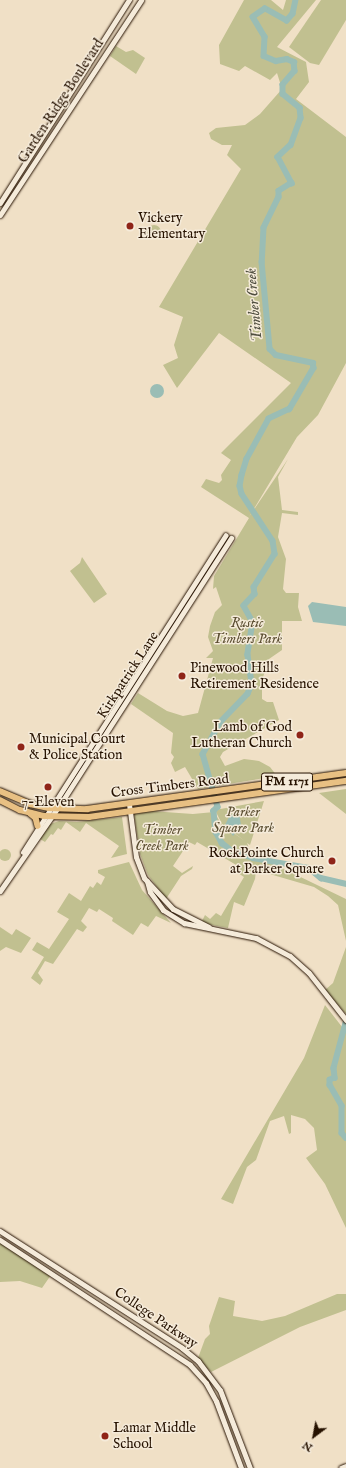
<!DOCTYPE html>
<style>
body{margin:0}
#map{position:relative;width:346px;height:1468px;overflow:hidden;background:#f0e0c6;font-family:"IM FELL English",serif}
div>[style]{position:absolute}
[style*='--x']{left:calc(var(--x)*1px);top:calc(var(--y)*1px);width:calc(var(--w)*1px);rotate:calc(var(--a)*1deg)}
.green>*{inset:0;background:#c1c090}
.round{border-radius:50%}
.water>*{inset:0;background:#9abdb5}
.river>*{height:5.5px;margin:-2.75px;padding:0 2.75px;transform-origin:2.75px;border-radius:2.75px;background:#9abdb5}
.roads{filter:drop-shadow(0 0 1px #261200) drop-shadow(0 0 1px #261200)}
.secondary>*{height:5px;margin:-2.5px;padding:0 2.5px;transform-origin:2.5px;border-radius:2.5px;background:#f5ebda}
.primary>*{height:5.5px;margin:-2.75px;padding:0 2.75px;transform-origin:2.75px;border-radius:2.75px;background:#e8c083}
.dots>*{width:11px;height:11px;translate:-50% -50%;box-sizing:border-box;border:2px solid #f5ebda;border-radius:50%}
span{translate:-50% -50%;white-space:nowrap;text-align:center;line-height:1.15;-webkit-text-stroke:3px #f5ebda;paint-order:stroke}
.shield-label span{padding:1px 3px;background:#f5ebda;border:1px solid;border-radius:3px;-webkit-text-stroke-width:0}
.shield-label{font-size:13px;color:#261200;font-weight:700}
.street-label{font-size:14px;color:#261200}
.poi-label{font-size:14px;color:#261200}
.left{translate:0 -50%;text-align:left}
.right{translate:-100% -50%;text-align:right}
.park-label{font-size:14px;color:#5c4f32;font-style:italic}
.water-label{font-size:15px;color:#4f4e3f;font-style:italic}
.north{position:absolute;left:294px;top:1416px;width:40px;height:40px;-webkit-text-stroke:3px #f5ebda;paint-order:stroke;rotate:212deg;font-size:11px;font-weight:700;line-height:16px;text-align:center;color:#261200}
.north::after{content:'';display:block;margin:auto;width:14px;height:18px;background:#261200;clip-path:polygon(50% 0,100% 100%,50% 72%,0 100%)}
</style>
<div id="map">
<div class="green">
<i style="clip-path:polygon(244px 0,271px 0,283px 10px,286px 0,316px 0,277px 47px,306px 62px,309px 82px,296px 99px,346px 137px,346px 363px,318px 415px,297px 437px,249px 517px,288px 459px,278px 477px,282px 510px,298px 512px,298px 515px,282px 513px,278px 537px,286px 559px,283px 589px,286px 593px,299px 593px,298px 607px,302px 621px,282px 621px,282px 650px,269px 659px,262px 680px,262px 699px,267px 702px,273px 702px,279px 720px,223px 752px,220px 757px,225px 766px,244px 759px,259px 761px,270px 767px,277px 776px,198px 789px,185px 767px,175px 772px,171px 763px,174px 757px,171px 753px,173px 733px,131px 704px,138px 693px,167px 711px,183px 716px,198px 713px,213px 658px,206px 658px,213px 651px,208px 637px,210px 626px,215px 612px,222px 605px,216px 587px,213px 589px,214px 576px,249px 518px,201px 487px,206px 479px,219px 483px,222px 480px,221px 475px,231px 460px,221px 453px,291px 383px,219px 333px,177px 388px,163px 365px,178px 358px,174px 345px,183px 317px,159px 307px,241px 169px,227px 155px,232px 145px,222px 145px,211px 139px,209px 133px,216px 128px,245px 125px,260px 114px,282px 89px,277px 73px,270px 80px,245px 66px,239px 71px,220px 64px,219px 45px)"></i>
<i style="clip-path:polygon(321px 0,346px 0,346px 20px,319px 65px,310px 63px,289px 47px)"></i>
<i style="clip-path:polygon(116px 46px,126px 52px,133px 50px,145px 58px,136px 74px,110px 56px)"></i>
<i class="round" style="left:147px;top:225px;width:14px;height:14px"></i>
<i style="clip-path:polygon(82px 557px,107px 594px,94px 603px,70px 571px,80px 563px)"></i>
<i style="clip-path:polygon(346px 789px,346px 814px,319px 793px)"></i>
<i style="clip-path:polygon(264px 801px,250px 845px,247px 843px,251px 853px,346px 899px,346px 941px,338px 905px,328px 896px,314px 887px,256px 870px,255px 879px,244px 906px,234px 902px,228px 928px,201px 923px,205px 915px,210px 919px,216px 913px,221px 916px,244px 877px,235px 871px,238px 866px,197px 842px,195px 845px,189px 842px,173px 866px,182px 873px,193px 866px,192px 869px,181px 876px,166px 899px,148px 875px,140px 854px,134px 814px,151px 811px,193px 814px,214px 812px,222px 825px,245px 841px,222px 824px,215px 810px)"></i>
<i style="clip-path:polygon(122px 817px,127px 854px,111px 858px,119px 846px,86px 823px,80px 832px,66px 822px,61px 830px,58px 828px,53px 835px,51px 834px,45px 842px,40px 839px,50px 824px,59px 821px,77px 822px)"></i>
<i class="round" style="left:-1px;top:849px;width:12px;height:12px"></i>
<i style="clip-path:polygon(129px 862px,142px 890px,171px 923px,156px 916px,148px 927px,141px 923px,133px 935px,112px 921px,113px 918px,99px 909px,97px 912px,89px 908px,81px 921px,87px 927px,83px 932px,77px 929px,53px 964px,45px 961px,38px 973px,43px 980px,40px 985px,31px 978px,44px 957px,32px 950px,37px 942px,49px 949px,69px 919px,57px 912px,69px 893px,81px 901px,90px 886px,93px 888px,97px 882px,101px 885px,105px 877px,98px 873px,98px 870px)"></i>
<i style="clip-path:polygon(0 927px,12px 935px,16px 929px,31px 938px,21px 953px,6px 947px,0 951px)"></i>
<i style="clip-path:polygon(346px 947px,346px 1014px,325px 990px,333px 983px)"></i>
<i style="clip-path:polygon(325px 1005px,346px 1032px,346px 1228px,325px 1184px,306px 1158px,317px 1150px,314px 1128px,305px 1119px,291px 1115px,291px 1133px,289px 1134px,284px 1116px,270px 1121px,256px 1160px,247px 1167px,233px 1204px,221px 1199px,304px 1058px)"></i>
<i style="clip-path:polygon(0 1242px,51px 1275px,42px 1288px,20px 1281px,0 1282px)"></i>
<i style="clip-path:polygon(337px 1294px,346px 1294px,346px 1310px,300px 1327px,211px 1372px,198px 1358px,205px 1339px,210px 1334px,209px 1326px,219px 1297px,235px 1301px,233px 1316px,262px 1321px,285px 1316px)"></i>
</div>
<div class="water">
<i class="round" style="left:150px;top:384px;width:14px;height:14px"></i>
<i style="clip-path:polygon(312px 602px,346px 607px,346px 626px,313px 622px,308px 606px)"></i>
<i style="clip-path:polygon(239px 813px,241px 825px,233px 836px,225px 825px,230px 815px)"></i>
</div>
<div class="river">
<i style="--x:296;--y:0;--w:14;--a:102"></i>
<i style="--x:293;--y:14;--w:9;--a:131"></i>
<i style="--x:287;--y:21;--w:25;--a:-151"></i>
<i style="--x:265;--y:9;--w:14;--a:146"></i>
<i style="--x:253;--y:17;--w:23;--a:59"></i>
<i style="--x:265;--y:37;--w:19;--a:93"></i>
<i style="--x:264;--y:56;--w:13;--a:23"></i>
<i style="--x:276;--y:61;--w:11;--a:-10"></i>
<i style="--x:287;--y:59;--w:8;--a:23"></i>
<i style="--x:294;--y:62;--w:9;--a:84"></i>
<i style="--x:295;--y:71;--w:18;--a:131"></i>
<i style="--x:283;--y:85;--w:9;--a:90"></i>
<i style="--x:283;--y:94;--w:22;--a:39"></i>
<i style="--x:300;--y:108;--w:10;--a:84"></i>
<i style="--x:301;--y:118;--w:29;--a:110"></i>
<i style="--x:291;--y:145;--w:18;--a:137"></i>
<i style="--x:278;--y:157;--w:30;--a:62"></i>
<i style="--x:292;--y:183;--w:15;--a:148"></i>
<i style="--x:279;--y:191;--w:6;--a:90"></i>
<i style="--x:279;--y:197;--w:34;--a:116"></i>
<i style="--x:264;--y:228;--w:34;--a:93"></i>
<i style="--x:262;--y:262;--w:87;--a:84.7"></i>
<i style="--x:270;--y:349;--w:8;--a:45"></i>
<i style="--x:276;--y:355;--w:38;--a:12"></i>
<i style="--x:313;--y:363;--w:5;--a:79"></i>
<i style="--x:314;--y:368;--w:48;--a:120.3"></i>
<i style="--x:290;--y:409;--w:23;--a:155"></i>
<i style="--x:269;--y:419;--w:46;--a:118.8"></i>
<i style="--x:247;--y:459;--w:17;--a:107"></i>
<i style="--x:242;--y:475;--w:11;--a:100"></i>
<i style="--x:240;--y:486;--w:8;--a:76"></i>
<i style="--x:242;--y:494;--w:56;--a:56.6"></i>
<i style="--x:273;--y:541;--w:13;--a:81"></i>
<i style="--x:275;--y:554;--w:39;--a:122"></i>
<i style="--x:254;--y:587;--w:7;--a:82"></i>
<i style="--x:255;--y:594;--w:16;--a:133"></i>
<i style="--x:244;--y:606;--w:18;--a:61"></i>
<i style="--x:253;--y:622;--w:33;--a:99"></i>
<i style="--x:248;--y:655;--w:30;--a:82"></i>
<i style="--x:252;--y:685;--w:10;--a:114"></i>
<i style="--x:248;--y:694;--w:39;--a:134"></i>
<i style="--x:221;--y:722;--w:37;--a:119"></i>
<i style="--x:203;--y:754;--w:55;--a:74.2"></i>
<i style="--x:218;--y:807;--w:6;--a:135"></i>
<i style="--x:214;--y:811;--w:21;--a:85"></i>
<i style="--x:216;--y:832;--w:13;--a:61"></i>
<i style="--x:222;--y:843;--w:11;--a:38"></i>
<i style="--x:231;--y:850;--w:23;--a:20"></i>
<i style="--x:253;--y:858;--w:57;--a:10.1"></i>
<i style="--x:309;--y:868;--w:16;--a:40"></i>
<i style="--x:321;--y:878;--w:26;--a:13"></i>
<i style="--x:346;--y:1023;--w:47;--a:104.9"></i>
<i style="--x:334;--y:1068;--w:10;--a:84"></i>
<i style="--x:335;--y:1078;--w:5;--a:158"></i>
<i style="--x:330;--y:1080;--w:5;--a:90"></i>
<i style="--x:330;--y:1085;--w:24;--a:60"></i>
<i style="--x:342;--y:1106;--w:27;--a:90"></i>
<i style="--x:342;--y:1133;--w:6;--a:51"></i>
</div>
<div class="roads">
<div class="secondary">
<i style="--x:0;--y:203;--w:241;--a:-57.6"></i>
<i style="--x:0;--y:215;--w:257;--a:-56.7"></i>
<i style="--x:129;--y:804;--w:53;--a:82.5"></i>
<i style="--x:136;--y:857;--w:22;--a:69"></i>
<i style="--x:144;--y:878;--w:42;--a:46.9"></i>
<i style="--x:173;--y:909;--w:40;--a:26.6"></i>
<i style="--x:23;--y:852;--w:376;--a:-57.4"></i>
<i style="--x:147;--y:881;--w:11;--a:75"></i>
<i style="--x:150;--y:892;--w:22;--a:54"></i>
<i style="--x:163;--y:910;--w:25;--a:32"></i>
<i style="--x:184;--y:923;--w:74;--a:11.8"></i>
<i style="--x:256;--y:938;--w:38;--a:28"></i>
<i style="--x:290;--y:956;--w:25;--a:42"></i>
<i style="--x:309;--y:973;--w:60;--a:51.8"></i>
<i style="--x:0;--y:891;--w:107;--a:-55.3"></i>
<i style="--x:61;--y:803;--w:315;--a:-57.3"></i>
<i style="--x:0;--y:1231;--w:216;--a:32.7"></i>
<i style="--x:182;--y:1348;--w:21;--a:39"></i>
<i style="--x:198;--y:1361;--w:36;--a:53"></i>
<i style="--x:220;--y:1390;--w:84;--a:69"></i>
<i style="--x:0;--y:1240;--w:227;--a:33.3"></i>
<i style="--x:190;--y:1365;--w:24;--a:48"></i>
<i style="--x:206;--y:1383;--w:21;--a:61"></i>
<i style="--x:216;--y:1401;--w:72;--a:69.5"></i>
<i style="--x:341;--y:1468;--w:5;--a:-22"></i>
</div>
<div class="primary">
<i style="--x:0;--y:791;--w:33;--a:23"></i>
<i style="--x:30;--y:804;--w:19;--a:12"></i>
<i style="--x:49;--y:808;--w:38;--a:2"></i>
<i style="--x:87;--y:809;--w:261;--a:-7.9"></i>
<i style="--x:0;--y:800;--w:22;--a:27"></i>
<i style="--x:20;--y:810;--w:25;--a:14"></i>
<i style="--x:44;--y:816;--w:45;--a:1.3"></i>
<i style="--x:89;--y:817;--w:260;--a:-8"></i>
<i style="--x:31;--y:814;--w:6;--a:39"></i>
<i style="--x:36;--y:818;--w:8;--a:76"></i>
</div>
</div>
<div class="dots">
<i style="left:130px;top:226px;background:#8f2418"></i>
<i style="left:182px;top:676px;background:#8f2418"></i>
<i style="left:300px;top:735px;background:#8f2418"></i>
<i style="left:21px;top:747px;background:#8f2418"></i>
<i style="left:48px;top:787px;background:#8f2418"></i>
<i style="left:332px;top:861px;background:#8f2418"></i>
<i style="left:105px;top:1436px;background:#8f2418"></i>
</div>
<div class="shield-label">
<span style="left:287px;top:782px">FM 1171</span>
</div>
<div class="street-label">
<span style="left:61px;top:101px;rotate:-57deg">Garden Ridge Boulevard</span>
<span style="left:128px;top:675px;rotate:-57deg">Kirkpatrick Lane</span>
<span style="left:170px;top:786px;rotate:-7deg">Cross Timbers Road</span>
<span style="left:156px;top:1318px;rotate:34deg">College Parkway</span>
</div>
<div class="poi-label">
<span class="left" style="left:138px;top:226px">Vickery<br>Elementary</span>
<span class="left" style="left:190px;top:676px">Pinewood Hills<br>Retirement Residence</span>
<span class="right" style="left:292px;top:735px">Lamb of God<br>Lutheran Church</span>
<span class="left" style="left:29px;top:747px">Municipal Court<br>&amp; Police Station</span>
<span style="left:48px;top:802px">7-Eleven</span>
<span class="right" style="left:324px;top:861px">RockPointe Church<br>at Parker Square</span>
<span class="left" style="left:113px;top:1436px">Lamar Middle<br>School</span>
</div>
<div class="park-label">
<span style="left:247px;top:631px">Rustic<br>Timbers Park</span>
<span style="left:243px;top:820px">Parker<br>Square Park</span>
<span style="left:162px;top:838px">Timber<br>Creek Park</span>
</div>
<div class="water-label">
<span style="left:254px;top:305px;rotate:-95deg">Timber Creek</span>
</div>
<div class="north">N</div>
</div>
